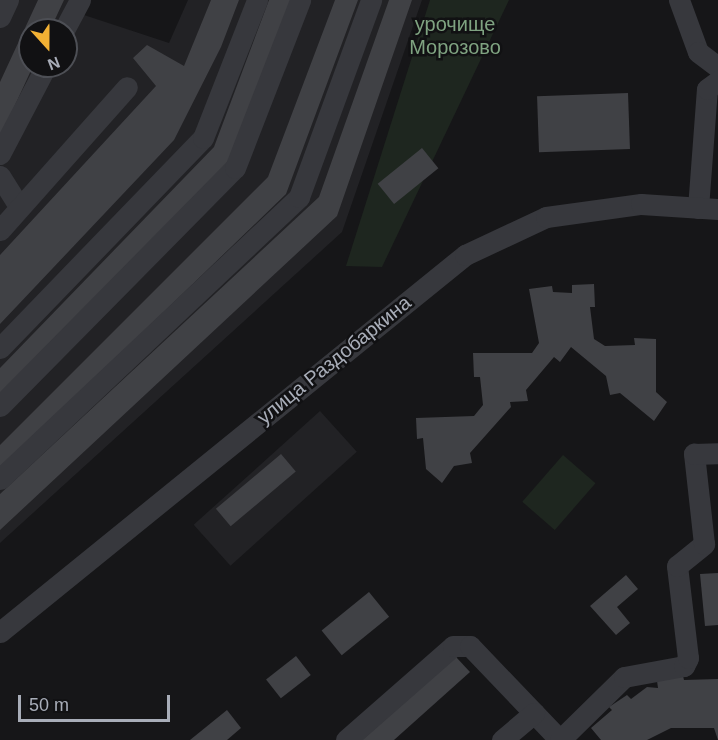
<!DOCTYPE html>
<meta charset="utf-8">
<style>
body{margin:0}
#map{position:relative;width:718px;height:740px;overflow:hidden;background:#161618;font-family:Arial,sans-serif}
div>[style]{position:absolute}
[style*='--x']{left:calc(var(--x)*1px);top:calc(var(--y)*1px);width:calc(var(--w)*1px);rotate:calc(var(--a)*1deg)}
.built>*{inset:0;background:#222225;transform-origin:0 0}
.green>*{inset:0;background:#1e261f;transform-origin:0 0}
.building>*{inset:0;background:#404145;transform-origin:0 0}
.minor>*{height:21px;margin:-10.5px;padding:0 10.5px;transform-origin:10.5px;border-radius:10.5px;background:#37383d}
span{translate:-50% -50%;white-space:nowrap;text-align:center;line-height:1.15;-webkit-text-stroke:5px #111113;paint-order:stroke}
.park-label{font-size:20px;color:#7fa381}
.street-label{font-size:20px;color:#a8adb8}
.north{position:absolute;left:18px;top:18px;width:60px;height:60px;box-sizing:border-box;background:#111113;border:2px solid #4d4f55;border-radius:50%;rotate:159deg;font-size:16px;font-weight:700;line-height:24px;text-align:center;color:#a8adb8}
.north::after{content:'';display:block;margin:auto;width:21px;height:27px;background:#f2b134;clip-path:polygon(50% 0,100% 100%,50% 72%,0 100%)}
.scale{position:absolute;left:18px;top:695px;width:152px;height:27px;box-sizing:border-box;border:3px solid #a8adb8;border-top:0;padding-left:8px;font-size:18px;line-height:21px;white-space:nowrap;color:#a8adb8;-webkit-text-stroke:4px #111113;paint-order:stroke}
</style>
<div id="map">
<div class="built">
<i style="clip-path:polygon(evenodd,0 0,91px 0,84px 15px,169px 43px,188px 0,422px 0,342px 232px,0 543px,0 0,30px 30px,66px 30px,66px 66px,30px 66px,30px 30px)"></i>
<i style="left:320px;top:411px;width:55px;height:170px;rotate:48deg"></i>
</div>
<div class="green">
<i style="clip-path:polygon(430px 0,509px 0,382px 267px,346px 266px)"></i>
<i style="left:563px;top:455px;width:43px;height:62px;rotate:41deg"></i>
</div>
<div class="building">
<i style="clip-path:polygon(38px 0,64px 0,50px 30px,30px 30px,30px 66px,33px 66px,0 138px,0 82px)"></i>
<i style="clip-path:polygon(211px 0,239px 0,221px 47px,174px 140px,0 324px,0 255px,156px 86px,133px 58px,147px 45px,184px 66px)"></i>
<i style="clip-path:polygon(269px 0,293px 0,230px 162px,0 396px,0 368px,214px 147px)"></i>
<i style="clip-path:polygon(335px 0,358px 0,286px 194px,0 470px,0 445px,268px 177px)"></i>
<i style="clip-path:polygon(389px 0,412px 0,337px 216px,0 530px,0 494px,319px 197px)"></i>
<i style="left:628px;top:93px;width:56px;height:91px;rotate:88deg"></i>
<i style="left:422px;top:148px;width:26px;height:57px;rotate:51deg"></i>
<i style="clip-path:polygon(594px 284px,595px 307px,590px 307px,594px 339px,605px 346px,635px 345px,634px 338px,656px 339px,656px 392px,667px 402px,654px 421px,620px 393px,610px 395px,606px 376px,571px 347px,560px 362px,554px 357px,526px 390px,528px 401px,510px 402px,511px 407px,470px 453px,472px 463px,454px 466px,442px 483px,426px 469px,423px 438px,417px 439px,416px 418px,474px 416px,483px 405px,480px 377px,474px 377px,473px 353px,532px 353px,539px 343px,529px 289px,552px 286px,553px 292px,572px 293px,572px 285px)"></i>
<i style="left:281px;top:454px;width:23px;height:85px;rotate:50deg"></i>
<i style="clip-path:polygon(718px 573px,718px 625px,705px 626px,700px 574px)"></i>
<i style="clip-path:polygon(626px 575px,638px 589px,617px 607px,630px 623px,616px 635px,590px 606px)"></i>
<i style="left:369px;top:592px;width:32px;height:61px;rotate:51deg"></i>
<i style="left:296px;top:656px;width:24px;height:38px;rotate:52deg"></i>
<i style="clip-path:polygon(456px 657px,470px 672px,394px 740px,362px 740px)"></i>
<i style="clip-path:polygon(683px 676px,684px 680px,718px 679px,718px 740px,714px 728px,671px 728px,647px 740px,601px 740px,591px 728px,612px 710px,609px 707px,627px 695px,631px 699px,647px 687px,658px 688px,657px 681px)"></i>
<i style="clip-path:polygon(227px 710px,241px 728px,227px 740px,190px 740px)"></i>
</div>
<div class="minor">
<i style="--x:679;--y:0;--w:55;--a:69.9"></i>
<i style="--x:698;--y:52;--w:25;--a:37"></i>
<i style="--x:0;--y:17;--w:19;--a:-65"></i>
<i style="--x:64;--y:30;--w:34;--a:-62"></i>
<i style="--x:0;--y:154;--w:99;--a:-62.4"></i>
<i style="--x:0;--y:176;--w:36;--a:58"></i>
<i style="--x:698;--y:208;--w:119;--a:-85.7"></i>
<i style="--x:707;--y:89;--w:14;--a:-36"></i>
<i style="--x:0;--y:230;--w:191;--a:-48.4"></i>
<i style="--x:0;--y:348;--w:292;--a:-46"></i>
<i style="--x:203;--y:138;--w:148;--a:-68.6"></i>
<i style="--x:0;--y:406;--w:334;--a:-45.4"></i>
<i style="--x:235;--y:168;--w:180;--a:-68.8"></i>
<i style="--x:0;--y:479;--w:411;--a:-43.3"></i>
<i style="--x:299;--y:197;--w:210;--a:-69.9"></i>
<i style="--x:0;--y:632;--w:599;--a:-39.03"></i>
<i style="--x:465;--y:255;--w:89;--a:-25.1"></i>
<i style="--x:546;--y:217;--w:96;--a:-7.8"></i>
<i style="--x:641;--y:204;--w:77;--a:3.7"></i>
<i style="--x:346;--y:740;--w:142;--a:-41.3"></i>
<i style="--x:453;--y:646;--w:17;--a:0"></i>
<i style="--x:470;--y:646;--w:127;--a:46.3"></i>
<i style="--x:502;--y:740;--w:42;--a:-40.2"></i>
<i style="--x:560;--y:740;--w:90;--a:-44.5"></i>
<i style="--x:624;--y:677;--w:61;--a:-10.4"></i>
<i style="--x:684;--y:666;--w:9;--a:-63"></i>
<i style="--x:688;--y:658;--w:93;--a:-96.8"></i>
<i style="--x:677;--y:566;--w:35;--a:-39"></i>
<i style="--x:704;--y:544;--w:91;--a:-96.3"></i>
<i style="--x:694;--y:454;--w:24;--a:-2"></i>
</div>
<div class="park-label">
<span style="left:455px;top:36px">урочище<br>Морозово</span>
</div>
<div class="street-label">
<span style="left:334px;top:360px;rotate:-39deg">улица Раздобаркина</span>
</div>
<div class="north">N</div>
<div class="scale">50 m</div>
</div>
